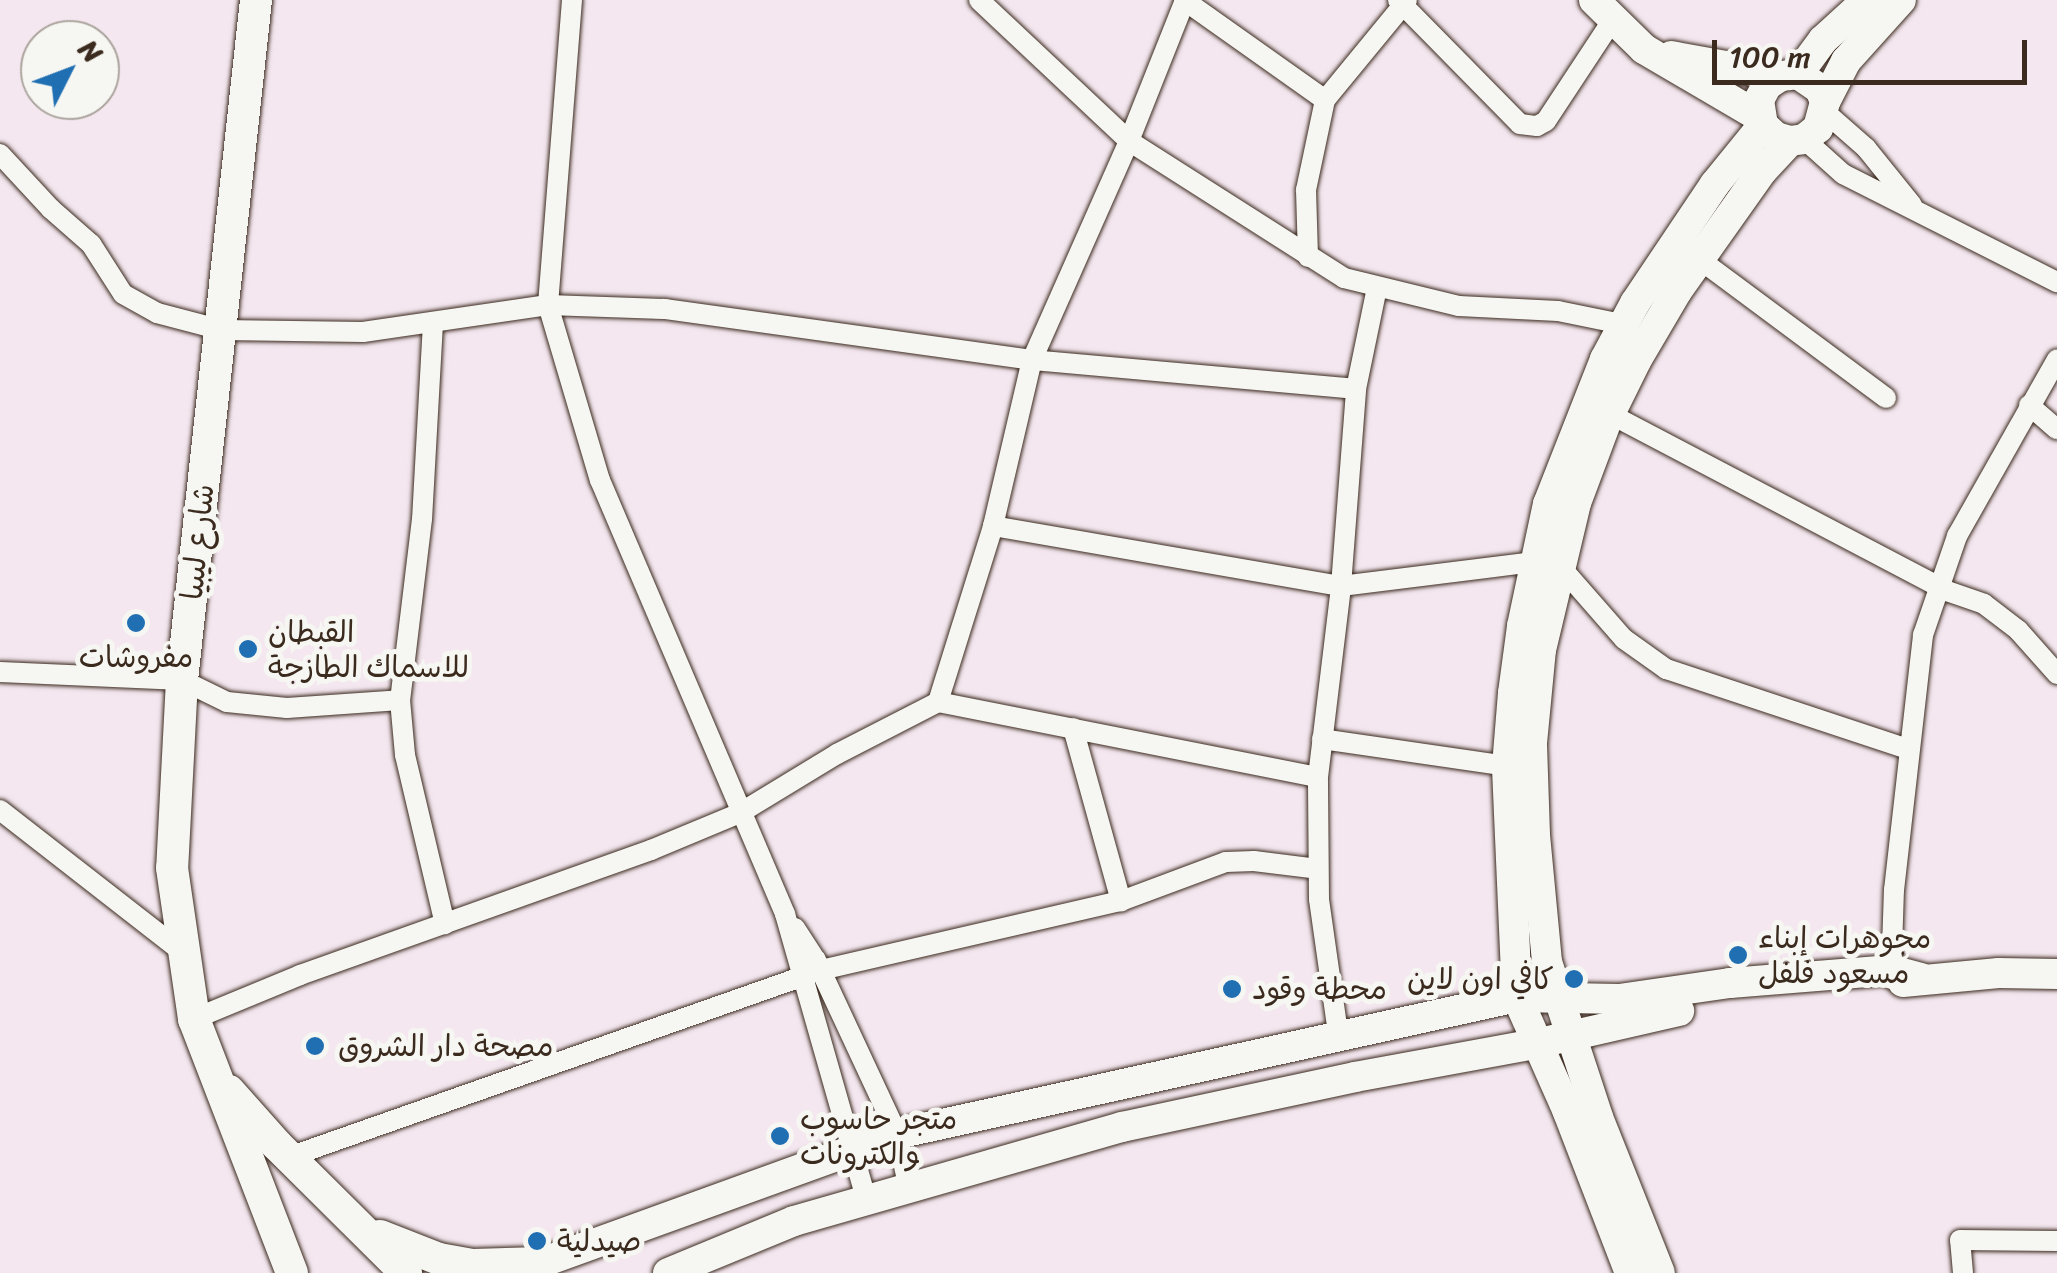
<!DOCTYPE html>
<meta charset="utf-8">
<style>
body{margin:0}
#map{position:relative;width:2057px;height:1273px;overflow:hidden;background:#f4e7ef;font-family:Sriracha,"Playpen Sans Arabic",sans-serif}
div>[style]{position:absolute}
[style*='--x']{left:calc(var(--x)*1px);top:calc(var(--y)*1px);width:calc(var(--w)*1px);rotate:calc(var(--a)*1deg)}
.roads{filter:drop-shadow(0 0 2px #3b2a1e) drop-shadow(0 0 2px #3b2a1e)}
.street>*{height:20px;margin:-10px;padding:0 10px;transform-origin:10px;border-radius:10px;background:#f6f6f2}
.secondary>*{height:30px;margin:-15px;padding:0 15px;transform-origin:15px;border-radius:15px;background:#f6f6f2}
.primary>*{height:32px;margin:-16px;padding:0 16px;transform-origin:16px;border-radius:16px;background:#f6f6f2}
.dots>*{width:28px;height:28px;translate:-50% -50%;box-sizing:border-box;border:5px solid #f6f6f2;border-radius:50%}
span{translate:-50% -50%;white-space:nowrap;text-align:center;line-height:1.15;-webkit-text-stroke:10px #f6f6f2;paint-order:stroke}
.street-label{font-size:30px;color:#3b2a1e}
.poi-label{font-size:30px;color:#3b2a1e}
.left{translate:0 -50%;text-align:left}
.right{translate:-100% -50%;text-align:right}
.north{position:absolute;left:20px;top:20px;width:100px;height:100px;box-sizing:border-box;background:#f6f6f2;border:2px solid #aba49d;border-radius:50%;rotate:48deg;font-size:28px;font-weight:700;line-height:40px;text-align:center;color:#3b2a1e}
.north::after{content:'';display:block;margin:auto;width:35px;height:45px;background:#1f6fb2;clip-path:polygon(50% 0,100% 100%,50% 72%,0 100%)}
.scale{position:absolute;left:1712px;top:40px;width:315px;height:45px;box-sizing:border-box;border:5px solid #3b2a1e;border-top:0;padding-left:12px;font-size:30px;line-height:35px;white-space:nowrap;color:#3b2a1e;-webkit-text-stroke:8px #f6f6f2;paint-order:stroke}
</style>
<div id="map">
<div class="roads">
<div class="street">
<i style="--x:572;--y:0;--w:306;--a:94.5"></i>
<i style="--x:548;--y:305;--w:183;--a:73.5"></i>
<i style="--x:600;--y:480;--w:472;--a:66.9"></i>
<i style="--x:785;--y:914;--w:298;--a:74.1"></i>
<i style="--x:979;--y:0;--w:206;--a:43.2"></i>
<i style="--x:1129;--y:141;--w:255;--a:32.5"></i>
<i style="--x:1344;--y:278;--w:118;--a:13.7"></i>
<i style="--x:1459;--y:306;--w:99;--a:2.9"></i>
<i style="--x:1558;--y:311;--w:65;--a:11.5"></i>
<i style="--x:1184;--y:0;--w:173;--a:35.3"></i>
<i style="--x:1325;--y:100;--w:129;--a:-50.6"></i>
<i style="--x:1398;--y:0;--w:174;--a:45.5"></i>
<i style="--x:1520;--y:124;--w:17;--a:7"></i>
<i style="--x:1537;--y:126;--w:10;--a:-29"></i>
<i style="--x:1546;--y:121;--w:123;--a:-56.6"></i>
<i style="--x:1825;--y:112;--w:55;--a:41.3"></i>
<i style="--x:1866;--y:148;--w:73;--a:51.1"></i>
<i style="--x:1804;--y:139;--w:52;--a:41.9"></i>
<i style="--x:1843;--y:174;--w:240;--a:26.8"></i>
<i style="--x:0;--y:154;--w:75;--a:47.2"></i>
<i style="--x:51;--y:209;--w:53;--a:41.2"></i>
<i style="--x:91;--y:244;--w:59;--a:57.4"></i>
<i style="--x:123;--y:294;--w:39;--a:29"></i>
<i style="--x:157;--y:313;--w:67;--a:14.7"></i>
<i style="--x:222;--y:330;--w:141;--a:0.8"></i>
<i style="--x:363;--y:332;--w:187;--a:-8.3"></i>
<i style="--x:548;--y:305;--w:117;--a:2"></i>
<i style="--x:665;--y:309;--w:371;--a:7.9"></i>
<i style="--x:1032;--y:360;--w:325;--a:5.1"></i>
<i style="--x:1308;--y:257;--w:67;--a:-91.7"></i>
<i style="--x:1306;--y:190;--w:92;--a:-78.1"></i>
<i style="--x:1699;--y:259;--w:233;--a:36.6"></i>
<i style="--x:433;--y:323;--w:196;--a:93.2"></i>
<i style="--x:422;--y:519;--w:182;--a:96.9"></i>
<i style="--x:400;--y:700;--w:55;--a:84.8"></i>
<i style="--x:405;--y:755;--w:174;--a:76.7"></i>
<i style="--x:2029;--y:405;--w:37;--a:41"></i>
<i style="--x:1610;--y:414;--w:381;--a:27.7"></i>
<i style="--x:1947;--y:591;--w:39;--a:19"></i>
<i style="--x:1984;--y:604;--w:43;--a:37.4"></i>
<i style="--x:2018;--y:630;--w:59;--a:48.4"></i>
<i style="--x:993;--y:526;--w:353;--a:9.8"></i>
<i style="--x:1341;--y:586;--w:195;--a:-7.1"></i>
<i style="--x:1560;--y:566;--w:97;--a:48.8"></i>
<i style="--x:1624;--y:639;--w:52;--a:35.5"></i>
<i style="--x:1666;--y:669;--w:255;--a:18.3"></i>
<i style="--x:0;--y:672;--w:182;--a:2.5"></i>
<i style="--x:182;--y:680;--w:50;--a:26.1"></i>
<i style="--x:227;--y:702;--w:60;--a:5.7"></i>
<i style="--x:287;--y:708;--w:113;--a:-4"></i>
<i style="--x:938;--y:702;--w:184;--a:-72.6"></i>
<i style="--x:993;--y:526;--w:171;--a:-76.8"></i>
<i style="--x:1032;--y:360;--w:240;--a:-66.1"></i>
<i style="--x:1129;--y:141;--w:152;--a:-68.3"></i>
<i style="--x:1073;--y:728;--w:180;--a:74.5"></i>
<i style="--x:1322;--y:739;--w:187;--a:8.3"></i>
<i style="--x:0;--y:810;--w:233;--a:37.9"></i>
<i style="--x:795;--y:928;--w:38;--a:57"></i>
<i style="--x:816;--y:960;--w:192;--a:65"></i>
<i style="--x:897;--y:1134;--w:56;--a:77.7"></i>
<i style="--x:1891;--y:979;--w:89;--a:-88.1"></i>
<i style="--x:1894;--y:890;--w:257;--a:-83.5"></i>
<i style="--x:1923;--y:635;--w:105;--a:-71"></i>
<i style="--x:1957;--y:536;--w:203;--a:-60.5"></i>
<i style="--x:194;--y:1019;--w:115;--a:-22.5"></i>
<i style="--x:300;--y:975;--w:373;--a:-19.6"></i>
<i style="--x:651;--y:850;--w:96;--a:-22.6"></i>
<i style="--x:740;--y:813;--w:114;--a:-31.3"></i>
<i style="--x:837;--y:754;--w:114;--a:-27.2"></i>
<i style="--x:938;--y:702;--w:387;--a:11.2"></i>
<i style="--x:1339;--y:1040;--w:142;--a:-98.1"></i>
<i style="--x:1319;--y:899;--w:122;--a:-90.5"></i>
<i style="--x:1318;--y:777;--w:192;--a:-83.1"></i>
<i style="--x:1341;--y:586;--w:198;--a:-85.6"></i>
<i style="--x:1356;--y:389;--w:103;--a:-78.3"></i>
<i style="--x:289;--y:1157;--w:564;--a:-19.37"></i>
<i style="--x:821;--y:970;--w:308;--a:-13"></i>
<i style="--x:1121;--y:901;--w:112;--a:-20.4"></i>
<i style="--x:1226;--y:862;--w:28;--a:-2"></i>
<i style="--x:1254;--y:861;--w:64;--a:7.1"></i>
<i style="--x:1963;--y:1273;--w:33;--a:-95"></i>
<i style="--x:1960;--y:1240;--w:97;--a:0.6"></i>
</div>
<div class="secondary">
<i style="--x:1594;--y:0;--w:70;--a:44.4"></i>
<i style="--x:1644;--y:49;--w:134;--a:30.4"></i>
<i style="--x:1671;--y:56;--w:112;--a:10.3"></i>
<i style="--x:1798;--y:74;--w:42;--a:-53.7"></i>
<i style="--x:1823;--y:40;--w:59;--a:-42.3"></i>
<i style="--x:1825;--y:102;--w:46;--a:-62.9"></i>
<i style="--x:1846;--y:61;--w:82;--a:-48"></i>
<i style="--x:1903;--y:982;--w:96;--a:-5.4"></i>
<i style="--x:1999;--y:973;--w:58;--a:1"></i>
<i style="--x:516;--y:1272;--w:405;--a:-19.9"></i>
<i style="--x:897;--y:1134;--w:635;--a:-12.46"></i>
<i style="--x:1517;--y:997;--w:102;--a:1.1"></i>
<i style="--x:1619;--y:999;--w:112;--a:-8.2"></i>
<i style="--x:1730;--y:983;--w:162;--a:-4.6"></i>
<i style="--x:1891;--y:970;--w:31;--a:15"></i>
<i style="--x:668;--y:1273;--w:136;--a:-22.4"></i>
<i style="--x:794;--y:1221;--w:341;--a:-16"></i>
<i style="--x:1122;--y:1127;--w:238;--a:-12.1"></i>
<i style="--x:1355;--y:1077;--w:183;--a:-10.4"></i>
<i style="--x:1535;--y:1044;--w:148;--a:-12.9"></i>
<i style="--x:1630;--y:1273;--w:173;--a:-111.1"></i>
<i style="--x:1568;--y:1112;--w:126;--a:-113.9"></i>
<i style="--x:1517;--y:997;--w:231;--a:-92.5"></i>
<i style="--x:1507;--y:766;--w:73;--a:-85.3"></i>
<i style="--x:1513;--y:693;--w:68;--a:-82.3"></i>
<i style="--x:1522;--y:626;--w:125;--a:-78"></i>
<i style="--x:1548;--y:504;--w:156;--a:-68.5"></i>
<i style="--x:1605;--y:359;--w:64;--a:-61.8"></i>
<i style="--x:1635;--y:303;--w:143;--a:-56.1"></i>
<i style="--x:1715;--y:184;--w:76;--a:-50.9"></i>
<i style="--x:1660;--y:1273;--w:168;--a:-111.7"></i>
<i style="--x:1598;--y:1117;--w:163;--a:-108.2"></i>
<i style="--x:1547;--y:962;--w:128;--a:-95.4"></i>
<i style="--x:1535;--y:835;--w:92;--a:-91.9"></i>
<i style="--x:1532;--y:743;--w:93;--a:-84.5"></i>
<i style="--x:1541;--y:650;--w:151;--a:-76.6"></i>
<i style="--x:1576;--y:503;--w:89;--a:-69.5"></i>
<i style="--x:1607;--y:420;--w:66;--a:-63.8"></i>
<i style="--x:1636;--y:361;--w:81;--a:-59.6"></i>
<i style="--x:1677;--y:291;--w:147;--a:-54.7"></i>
<i style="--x:1762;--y:171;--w:41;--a:-47"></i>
<i style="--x:1790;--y:141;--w:14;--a:-8"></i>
<i style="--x:1804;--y:139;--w:18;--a:-38"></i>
<i style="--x:1818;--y:128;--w:27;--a:-75"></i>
<i style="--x:1825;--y:102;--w:14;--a:-111"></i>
<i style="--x:1820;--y:89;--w:27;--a:-146"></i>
<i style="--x:1798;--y:74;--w:17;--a:173"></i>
<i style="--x:1781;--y:76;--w:17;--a:147"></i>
<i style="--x:1767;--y:85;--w:17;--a:118"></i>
<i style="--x:1759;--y:100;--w:25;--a:81"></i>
<i style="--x:1763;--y:125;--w:18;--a:43"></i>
<i style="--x:1776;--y:137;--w:15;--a:16"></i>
</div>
<div class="primary">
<i style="--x:256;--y:0;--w:684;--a:96.21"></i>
<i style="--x:182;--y:680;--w:188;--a:93"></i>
<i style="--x:172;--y:868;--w:153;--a:81.7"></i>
<i style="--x:194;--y:1019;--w:272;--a:68.9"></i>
<i style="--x:229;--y:1091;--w:72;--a:48.4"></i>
<i style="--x:277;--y:1145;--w:182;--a:44.8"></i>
<i style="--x:380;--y:1236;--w:63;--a:21.3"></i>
<i style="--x:439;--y:1259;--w:34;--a:10"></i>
<i style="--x:472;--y:1265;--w:68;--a:-1.7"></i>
</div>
</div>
<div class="dots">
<i style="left:136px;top:623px;background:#1f6fb2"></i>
<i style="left:248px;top:649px;background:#1f6fb2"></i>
<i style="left:1738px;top:955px;background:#1f6fb2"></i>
<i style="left:1574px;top:979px;background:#1f6fb2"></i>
<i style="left:1232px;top:989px;background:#1f6fb2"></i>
<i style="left:315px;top:1046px;background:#1f6fb2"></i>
<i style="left:780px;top:1136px;background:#1f6fb2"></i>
<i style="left:537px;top:1241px;background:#1f6fb2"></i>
</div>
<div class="street-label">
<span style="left:198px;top:542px;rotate:-84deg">شارع ليبيا</span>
</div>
<div class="poi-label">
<span class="left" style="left:268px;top:649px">القبطان<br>للاسماك الطازجة</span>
<span style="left:136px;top:657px">مفروشات</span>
<span class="left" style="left:1758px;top:955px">مجوهرات إبناء<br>مسعود فلفل</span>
<span class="right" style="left:1554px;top:979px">كافي اون لاين</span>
<span class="left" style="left:1252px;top:989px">محطة وقود</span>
<span class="left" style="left:338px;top:1046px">مصحة دار الشروق</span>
<span class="left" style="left:800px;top:1136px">متجر حاسوب<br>والكترونات</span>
<span class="left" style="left:557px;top:1241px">صيدلية</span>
</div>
<div class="north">N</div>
<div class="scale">100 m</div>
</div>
